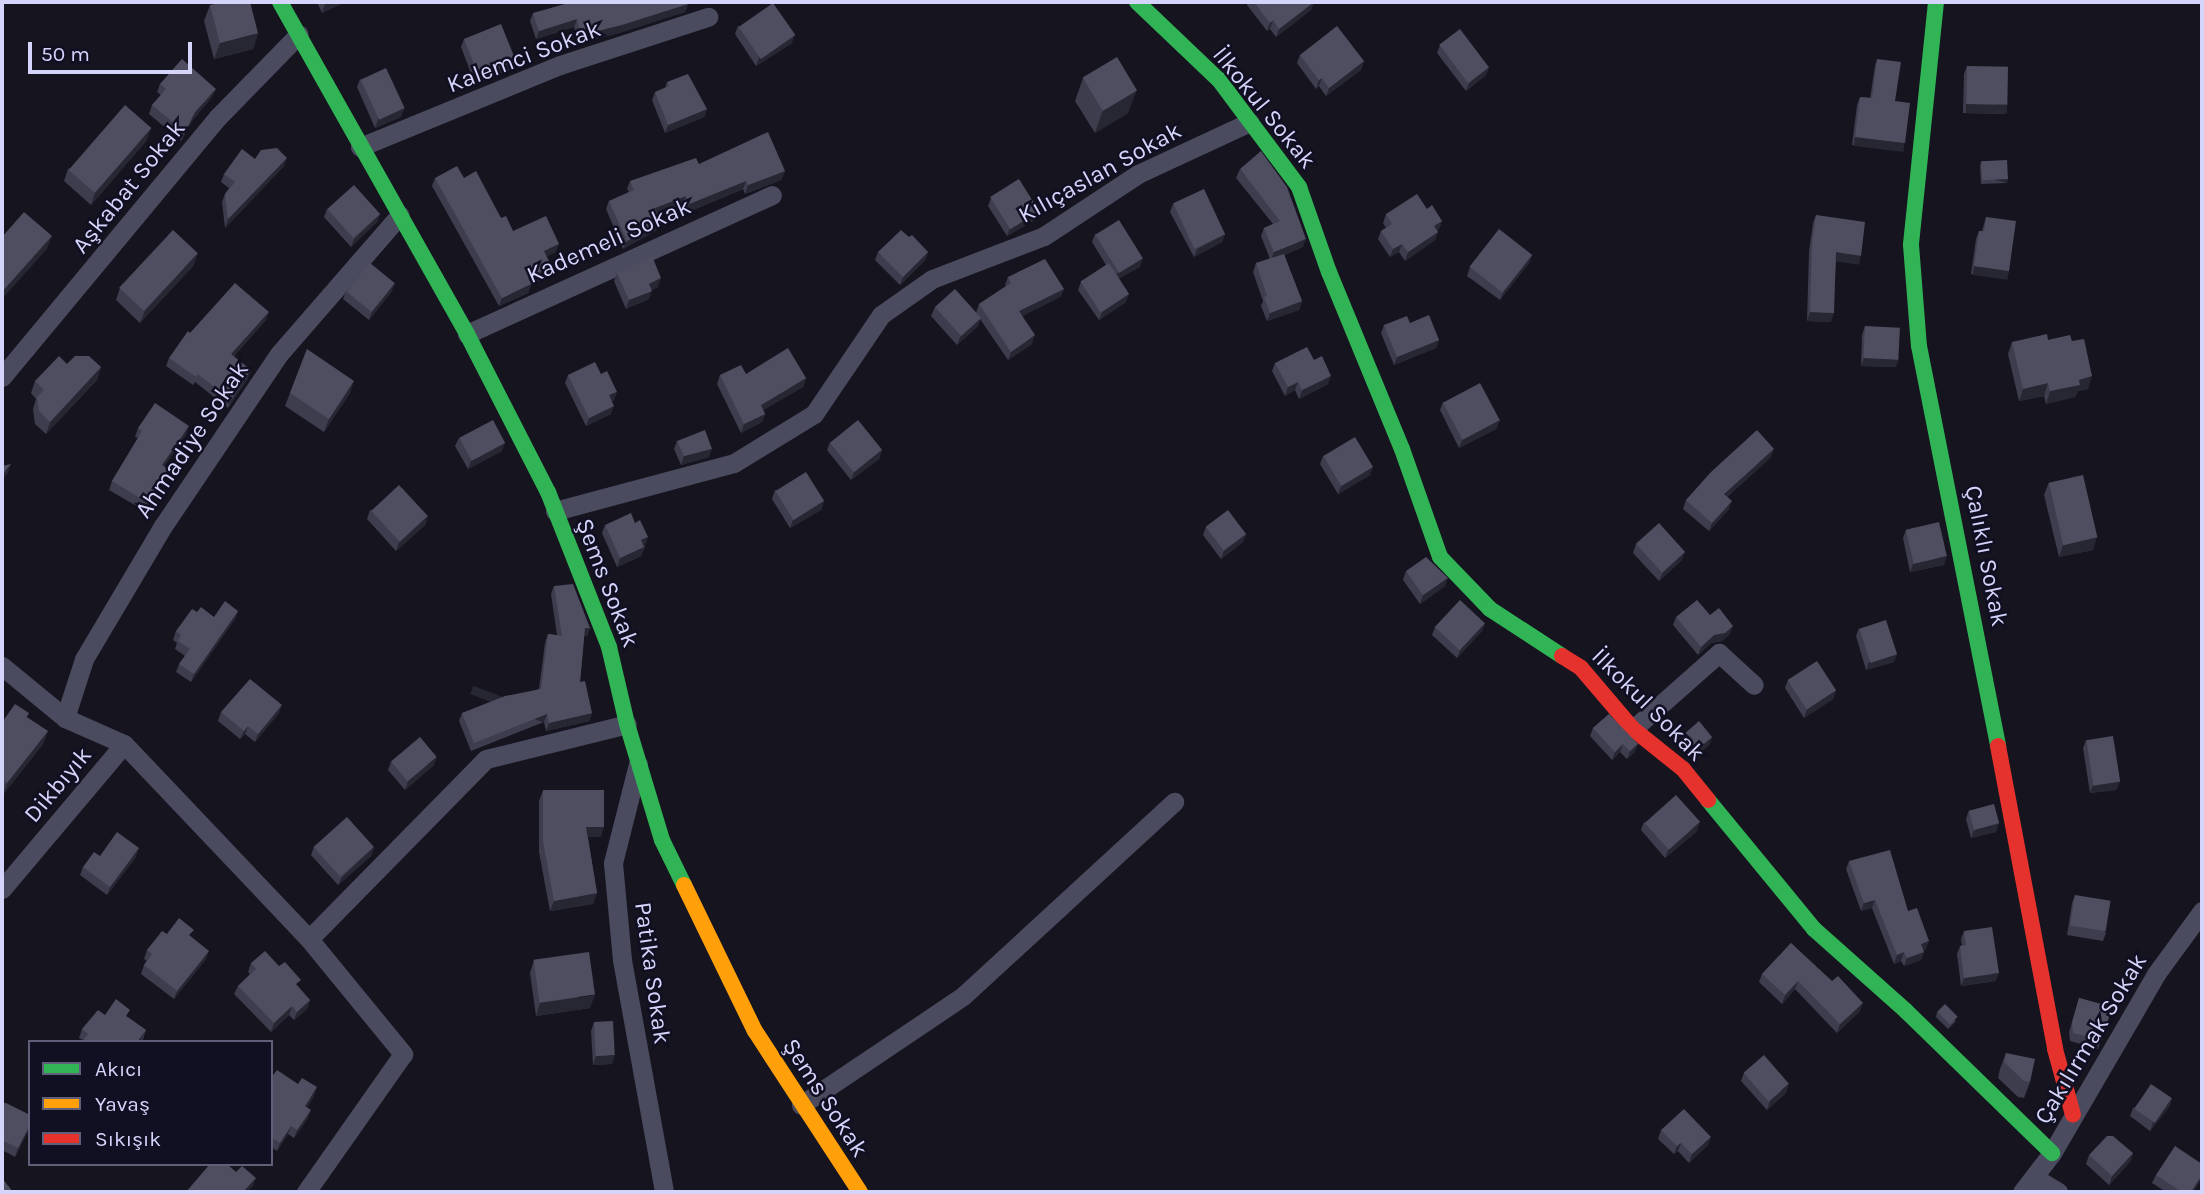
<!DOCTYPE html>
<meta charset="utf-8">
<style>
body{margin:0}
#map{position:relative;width:2204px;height:1194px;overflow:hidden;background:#15141f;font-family:Karla,sans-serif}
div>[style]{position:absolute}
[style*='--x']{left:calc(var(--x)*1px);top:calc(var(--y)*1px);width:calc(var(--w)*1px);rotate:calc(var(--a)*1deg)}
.street>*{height:19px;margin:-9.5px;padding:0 9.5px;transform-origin:9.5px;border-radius:9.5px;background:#4a4b5f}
.fast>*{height:16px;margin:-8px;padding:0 8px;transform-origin:8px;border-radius:8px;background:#30b455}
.slow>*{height:16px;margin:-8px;padding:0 8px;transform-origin:8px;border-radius:8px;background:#ff9f0a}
.jam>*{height:16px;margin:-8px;padding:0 8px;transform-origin:8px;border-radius:8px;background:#e5322d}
.wall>*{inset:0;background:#3e3d4e}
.shaded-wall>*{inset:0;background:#272633;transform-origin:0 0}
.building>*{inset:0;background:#4f4e61;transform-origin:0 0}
span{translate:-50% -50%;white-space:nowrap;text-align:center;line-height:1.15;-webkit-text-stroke:5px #111023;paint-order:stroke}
.street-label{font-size:24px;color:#d5d5fc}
.frame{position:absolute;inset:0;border:4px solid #d5d5fc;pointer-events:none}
.legend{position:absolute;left:28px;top:1040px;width:245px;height:126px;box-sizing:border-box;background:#111023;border:2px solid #5f5f7a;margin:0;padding:9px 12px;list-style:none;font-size:21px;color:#d5d5fc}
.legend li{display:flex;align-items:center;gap:14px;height:35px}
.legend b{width:35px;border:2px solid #5f5f7a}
.scale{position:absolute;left:28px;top:42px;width:164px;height:32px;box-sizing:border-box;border:4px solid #d5d5fc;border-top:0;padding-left:9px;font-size:21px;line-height:24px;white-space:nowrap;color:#d5d5fc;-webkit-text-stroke:5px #111023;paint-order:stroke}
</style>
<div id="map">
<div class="street">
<i style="--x:360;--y:147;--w:216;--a:-22.3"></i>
<i style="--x:560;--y:65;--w:156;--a:-18"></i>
<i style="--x:467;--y:334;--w:335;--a:-24.5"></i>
<i style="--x:2;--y:377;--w:337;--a:-50.3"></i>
<i style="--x:217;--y:118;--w:117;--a:-45.7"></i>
<i style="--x:555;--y:511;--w:185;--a:-15"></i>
<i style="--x:734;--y:463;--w:94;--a:-31.5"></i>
<i style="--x:814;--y:414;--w:120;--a:-55.9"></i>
<i style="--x:881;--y:315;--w:62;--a:-35.2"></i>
<i style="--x:932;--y:279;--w:120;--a:-21"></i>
<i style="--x:1044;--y:236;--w:113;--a:-33.4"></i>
<i style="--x:1138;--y:174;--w:123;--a:-24.9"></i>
<i style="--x:2;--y:666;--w:82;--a:39.5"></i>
<i style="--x:65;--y:718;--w:64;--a:23.8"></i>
<i style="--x:124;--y:744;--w:269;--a:46.5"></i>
<i style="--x:309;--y:939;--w:149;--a:50.7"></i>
<i style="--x:403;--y:1054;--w:169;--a:125.1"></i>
<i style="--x:65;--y:718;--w:62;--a:-72.1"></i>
<i style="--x:84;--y:659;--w:155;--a:-59.3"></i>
<i style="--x:163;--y:526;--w:207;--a:-56"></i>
<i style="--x:279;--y:354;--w:184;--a:-49"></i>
<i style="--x:1633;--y:729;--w:115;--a:-41.5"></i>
<i style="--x:1719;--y:653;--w:47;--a:42.4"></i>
<i style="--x:638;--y:764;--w:102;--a:104.2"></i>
<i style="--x:613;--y:863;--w:97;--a:84.7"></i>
<i style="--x:622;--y:960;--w:236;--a:79.7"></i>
<i style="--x:2;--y:889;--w:189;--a:-49.9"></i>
<i style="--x:309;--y:939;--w:252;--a:-45.5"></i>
<i style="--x:486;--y:759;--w:145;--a:-13.9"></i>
<i style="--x:801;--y:1105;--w:195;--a:-33.9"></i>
<i style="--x:963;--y:996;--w:287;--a:-42.6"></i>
<i style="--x:2035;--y:1178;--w:27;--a:31"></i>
<i style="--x:2022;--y:1192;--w:49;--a:-52.4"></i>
<i style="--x:2052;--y:1153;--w:207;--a:-59.8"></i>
<i style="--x:2156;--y:974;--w:78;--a:-53.9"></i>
</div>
<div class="fast">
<i style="--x:280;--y:2;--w:381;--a:60.6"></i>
<i style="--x:467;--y:334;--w:178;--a:62.9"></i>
<i style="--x:548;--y:492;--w:167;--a:68.5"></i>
<i style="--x:609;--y:647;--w:79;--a:76.8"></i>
<i style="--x:627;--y:724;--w:121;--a:73.2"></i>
<i style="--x:662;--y:840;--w:50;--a:63.9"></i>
<i style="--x:1137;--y:2;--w:113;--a:43.6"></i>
<i style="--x:1219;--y:80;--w:134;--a:53.2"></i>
<i style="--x:1299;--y:187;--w:90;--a:70.6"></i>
<i style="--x:1329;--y:272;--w:191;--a:67.6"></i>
<i style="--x:1402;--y:449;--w:114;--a:70.6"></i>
<i style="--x:1440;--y:557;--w:72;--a:46.1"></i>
<i style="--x:1490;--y:609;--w:86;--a:33.1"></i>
<i style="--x:1936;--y:2;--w:244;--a:95.9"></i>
<i style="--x:1911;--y:245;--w:101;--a:85.5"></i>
<i style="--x:1919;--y:346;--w:408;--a:78.8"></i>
<i style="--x:1708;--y:800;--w:167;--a:50.6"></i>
<i style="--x:1814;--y:929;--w:123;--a:41.7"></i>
<i style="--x:1906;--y:1011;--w:204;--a:44.2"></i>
</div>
<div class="slow">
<i style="--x:684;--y:885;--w:162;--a:64.1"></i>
<i style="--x:755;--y:1031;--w:192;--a:56.9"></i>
</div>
<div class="jam">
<i style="--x:1562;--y:656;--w:22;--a:32"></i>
<i style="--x:1581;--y:668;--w:80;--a:49.6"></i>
<i style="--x:1633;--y:729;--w:64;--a:38.7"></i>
<i style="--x:1683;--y:769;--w:40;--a:51"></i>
<i style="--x:1998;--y:746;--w:308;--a:79.3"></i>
<i style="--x:2055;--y:1049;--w:68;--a:74.7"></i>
</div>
<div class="wall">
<i style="clip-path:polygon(317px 2px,345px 2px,322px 13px)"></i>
<i style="clip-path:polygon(1248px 2px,1314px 2px,1311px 10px,1276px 37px,1270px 29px,1267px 31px,1247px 5px)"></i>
<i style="clip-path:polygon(688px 4px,685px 12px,619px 33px,579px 43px,574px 27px,536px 39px,530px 21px,533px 13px)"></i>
<i style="clip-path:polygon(210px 5px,258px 33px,253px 49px,214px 59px,204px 21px)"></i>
<i style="clip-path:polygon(738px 26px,792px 43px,756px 66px,735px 34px)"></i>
<i style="clip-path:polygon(464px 39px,516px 61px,513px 69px,475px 84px,461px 47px)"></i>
<i style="clip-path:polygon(1440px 45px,1489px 67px,1486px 75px,1466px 91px,1437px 53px)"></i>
<i style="clip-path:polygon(1300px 55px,1364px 61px,1361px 70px,1326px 96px,1319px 86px,1316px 89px,1297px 63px)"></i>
<i style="clip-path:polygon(1877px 59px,1895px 101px,1903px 151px,1852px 145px,1857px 105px,1860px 97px,1870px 98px,1875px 66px)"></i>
<i style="clip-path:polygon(1967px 66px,2004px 114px,1963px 113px,1964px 74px)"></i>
<i style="clip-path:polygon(1083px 78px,1128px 113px,1095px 133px,1075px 101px)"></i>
<i style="clip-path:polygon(360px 79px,401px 117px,375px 128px,357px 87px)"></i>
<i style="clip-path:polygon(667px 82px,707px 109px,704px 117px,665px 133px,652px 100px,655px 92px,665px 88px)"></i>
<i style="clip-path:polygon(160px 84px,212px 97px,192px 121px,181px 141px,149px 114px,152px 105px,161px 95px,157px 92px)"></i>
<i style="clip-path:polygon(147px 140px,91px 205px,64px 181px,68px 169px)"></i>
<i style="clip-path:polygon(255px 159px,284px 166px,225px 228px,222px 202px,225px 194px,229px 188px,221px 182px,224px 174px)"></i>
<i style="clip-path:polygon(1981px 162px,2007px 183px,1981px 184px,1980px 166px)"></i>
<i style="clip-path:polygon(699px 164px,785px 171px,781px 180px,745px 194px,743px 189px,686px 213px,682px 205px,657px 215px,660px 222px,657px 230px,623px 249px,606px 209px,609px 201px,629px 192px,627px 189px,630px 181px)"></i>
<i style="clip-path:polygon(1240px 169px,1303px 247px,1284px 255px,1302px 301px,1299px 310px,1267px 321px,1261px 306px,1263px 301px,1253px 272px,1256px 263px,1270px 259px,1261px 236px,1264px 228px,1273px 224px,1236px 178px)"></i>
<i style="clip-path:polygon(435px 178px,464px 178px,513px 231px,556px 252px,546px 256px,548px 276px,531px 284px,528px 293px,499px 306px,432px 186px)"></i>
<i style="clip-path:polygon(991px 198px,1039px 211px,1036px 219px,1007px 236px,988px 206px)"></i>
<i style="clip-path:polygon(1173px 204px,1225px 234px,1222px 242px,1194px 257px,1170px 212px)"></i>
<i style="clip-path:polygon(327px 209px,380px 214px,377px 222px,351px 247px,324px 217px)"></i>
<i style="clip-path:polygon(1427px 209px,1442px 221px,1439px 229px,1437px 230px,1438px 232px,1435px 240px,1405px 261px,1399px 252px,1390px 257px,1378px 239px,1381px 231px,1386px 228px,1383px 223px,1386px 214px)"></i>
<i style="clip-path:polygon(1816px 215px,1858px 264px,1836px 261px,1831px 322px,1807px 321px,1809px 252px,1813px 223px)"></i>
<i style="clip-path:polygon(1986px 217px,2009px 271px,2006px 279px,1971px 274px,1976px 239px,1979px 231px,1982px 231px)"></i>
<i style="clip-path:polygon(1095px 234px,1140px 267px,1119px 278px,1126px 302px,1099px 320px,1078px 290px,1081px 282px,1106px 265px,1092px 242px)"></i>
<i style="clip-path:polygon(909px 237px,928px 252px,925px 260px,900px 285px,875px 260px,878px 252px)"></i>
<i style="clip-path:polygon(1532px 255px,1529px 263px,1500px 300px,1467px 276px,1470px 267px)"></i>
<i style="clip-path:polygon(194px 265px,140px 323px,116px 300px,120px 288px)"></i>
<i style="clip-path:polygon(617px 273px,658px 287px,651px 290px,649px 299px,626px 309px,614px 281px)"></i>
<i style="clip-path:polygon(1008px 277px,1064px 289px,1060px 297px,1022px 316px,1032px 344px,1008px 360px,980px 319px,978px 326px,957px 345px,931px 316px,935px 307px,976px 313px,979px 304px,1006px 286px,1005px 285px)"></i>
<i style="clip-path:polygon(346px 291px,392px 291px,369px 320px,343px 299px)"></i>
<i style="clip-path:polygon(266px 320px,234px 356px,248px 378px,228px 408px,195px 382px,193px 385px,166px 366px,169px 358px)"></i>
<i style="clip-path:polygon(1410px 323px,1439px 340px,1436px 348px,1394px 365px,1381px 333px,1384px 325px)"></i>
<i style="clip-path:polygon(1865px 326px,1896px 367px,1861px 366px,1862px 335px)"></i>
<i style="clip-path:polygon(2048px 340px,2088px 389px,2078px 391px,2075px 397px,2046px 404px,2044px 396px,2019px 401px,2008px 354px,2012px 342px)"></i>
<i style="clip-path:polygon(307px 349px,350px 393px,324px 432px,285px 406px)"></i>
<i style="clip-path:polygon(1314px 360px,1328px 384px,1299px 399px,1295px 390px,1285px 396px,1272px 371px,1275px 363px)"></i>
<i style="clip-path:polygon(67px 364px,101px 367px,97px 380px,46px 434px,35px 424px,33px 409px,36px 399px,31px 393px,35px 381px)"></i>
<i style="clip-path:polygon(601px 374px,614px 400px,612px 401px,611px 414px,586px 426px,565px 383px,568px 375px)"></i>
<i style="clip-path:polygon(746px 374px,806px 378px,803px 387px,763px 410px,765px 414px,762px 422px,741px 433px,717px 384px,720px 375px)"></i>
<i style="clip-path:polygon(1443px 402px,1500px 420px,1496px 429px,1459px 448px,1440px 410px)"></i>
<i style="clip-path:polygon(138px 428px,186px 434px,164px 466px,165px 477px,145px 511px,109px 490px,112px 481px,138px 438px,135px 437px)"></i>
<i style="clip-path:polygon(459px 438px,502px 451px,468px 469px,455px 446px)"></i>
<i style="clip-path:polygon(677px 441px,709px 457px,681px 465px,674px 449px)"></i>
<i style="clip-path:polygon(830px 442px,882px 450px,879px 459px,851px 480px,827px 450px)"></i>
<i style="clip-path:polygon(1323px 456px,1370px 475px,1338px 494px,1320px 464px)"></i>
<i style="clip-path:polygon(1771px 457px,1727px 497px,1729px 509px,1709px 531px,1683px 509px,1686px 500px)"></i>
<i style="clip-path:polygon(2049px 482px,2093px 550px,2059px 557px,2044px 495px)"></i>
<i style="clip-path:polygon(775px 490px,824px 501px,821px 510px,790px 528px,772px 499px)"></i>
<i style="clip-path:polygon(370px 510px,428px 516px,425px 525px,396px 551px,367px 519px)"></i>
<i style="clip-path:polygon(605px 525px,645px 546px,641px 556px,617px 567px,602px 533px)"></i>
<i style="clip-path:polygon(1206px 527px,1246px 534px,1243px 542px,1221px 559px,1203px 535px)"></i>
<i style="clip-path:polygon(1906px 530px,1944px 565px,1910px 572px,1903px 538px)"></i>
<i style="clip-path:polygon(1636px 544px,1682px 560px,1659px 581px,1633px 553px)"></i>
<i style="clip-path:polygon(1406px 571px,1445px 586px,1420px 604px,1403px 580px)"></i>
<i style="clip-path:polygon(554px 586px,590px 628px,587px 636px,584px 636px,580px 682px,592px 713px,589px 721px,546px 731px,544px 722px,471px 751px,459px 721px,462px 713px,539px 689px,545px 643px,548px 634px,557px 635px,551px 594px)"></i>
<i style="clip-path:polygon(238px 611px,235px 619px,191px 682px,176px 672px,179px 664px,185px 656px,175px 649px,177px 643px,173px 640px,176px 631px,214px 617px)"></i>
<i style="clip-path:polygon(1676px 617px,1730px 634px,1722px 641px,1711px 643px,1698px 655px,1673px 625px)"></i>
<i style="clip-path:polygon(1485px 623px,1482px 631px,1457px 658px,1432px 635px,1435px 627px)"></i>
<i style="clip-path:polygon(1859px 628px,1894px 662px,1866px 670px,1856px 636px)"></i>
<i style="clip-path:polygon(1788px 680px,1836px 690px,1833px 699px,1804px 718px,1785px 688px)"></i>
<i style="clip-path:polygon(221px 712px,279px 713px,255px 742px,245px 734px,240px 739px,218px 721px)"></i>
<i style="clip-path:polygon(29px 713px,27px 717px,48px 731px,43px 744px,2px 796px,2px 720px,3px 721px)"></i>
<i style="clip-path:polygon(1609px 714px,1635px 752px,1627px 759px,1620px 752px,1612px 760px,1590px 736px,1593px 728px)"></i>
<i style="clip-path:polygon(1682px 736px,1712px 737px,1709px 745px,1695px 757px,1679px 744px)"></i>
<i style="clip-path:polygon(2086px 740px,2120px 781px,2116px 790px,2090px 793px,2083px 748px)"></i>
<i style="clip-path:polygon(391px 762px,434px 765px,405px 790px,388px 770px)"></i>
<i style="clip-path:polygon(543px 790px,601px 837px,588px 837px,597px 893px,593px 904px,550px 911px,539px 852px,539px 801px)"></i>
<i style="clip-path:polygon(1969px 810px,1996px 832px,1971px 838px,1966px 819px)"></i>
<i style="clip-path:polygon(1644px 822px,1697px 831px,1665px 858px,1641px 830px)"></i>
<i style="clip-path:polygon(314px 847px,374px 847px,371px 856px,338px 885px,311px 855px)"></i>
<i style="clip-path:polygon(100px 856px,136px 857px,107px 895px,80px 875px,83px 867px)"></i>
<i style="clip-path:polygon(1849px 861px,1908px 911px,1926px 949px,1923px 950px,1924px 952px,1921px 960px,1904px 966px,1901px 961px,1894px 964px,1872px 908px,1861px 911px,1846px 869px)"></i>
<i style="clip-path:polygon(2075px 895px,2106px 933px,2103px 941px,2067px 935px,2072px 903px)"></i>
<i style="clip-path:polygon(1964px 931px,1996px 981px,1961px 986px,1957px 954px,1960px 946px,1962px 946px,1961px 939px)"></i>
<i style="clip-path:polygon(167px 934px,191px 937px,206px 959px,174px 999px,141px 974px,144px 965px,147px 961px,144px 959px,147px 950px)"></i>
<i style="clip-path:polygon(1791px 943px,1860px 1011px,1837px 1033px,1795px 989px,1782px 1004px,1759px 982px,1762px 974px)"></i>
<i style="clip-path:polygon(534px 960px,590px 1008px,536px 1016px,530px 973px)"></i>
<i style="clip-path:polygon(251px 963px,298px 987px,310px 1000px,307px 1009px,294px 1020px,289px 1015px,271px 1032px,234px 994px,238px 986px,250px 974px,248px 972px)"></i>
<i style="clip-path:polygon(2079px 998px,2112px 1007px,2098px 1049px,2070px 1041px,2069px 1032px)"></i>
<i style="clip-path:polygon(1937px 1012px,1956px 1021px,1948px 1029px,1936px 1017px)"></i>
<i style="clip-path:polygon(105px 1015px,128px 1017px,146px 1030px,143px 1039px,140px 1042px,82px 1042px,83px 1040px,79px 1038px,82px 1029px)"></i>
<i style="clip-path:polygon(594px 1022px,612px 1064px,593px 1065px,591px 1031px)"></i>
<i style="clip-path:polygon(2006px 1053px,2030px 1082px,2024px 1098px,2018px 1097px,1998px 1078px,2000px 1069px)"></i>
<i style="clip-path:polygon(1744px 1073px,1786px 1093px,1767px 1110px,1741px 1081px)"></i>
<i style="clip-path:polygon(271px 1078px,314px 1096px,307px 1107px,308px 1118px,294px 1138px,288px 1134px,277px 1151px,271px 1147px)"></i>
<i style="clip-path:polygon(2172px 1098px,2169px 1107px,2150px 1131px,2130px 1116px,2133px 1108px)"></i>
<i style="clip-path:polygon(2px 1103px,30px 1115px,30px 1127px,15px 1157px,2px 1150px)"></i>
<i style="clip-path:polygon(1661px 1130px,1708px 1145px,1689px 1163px,1678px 1151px,1674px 1154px,1658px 1139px)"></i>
<i style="clip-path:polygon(2133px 1153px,2130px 1162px,2109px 1185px,2086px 1164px,2089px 1155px)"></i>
<i style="clip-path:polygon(2156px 1175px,2202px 1178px,2193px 1192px,2166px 1192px,2152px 1183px)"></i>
</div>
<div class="shaded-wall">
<i style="clip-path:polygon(330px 2px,345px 2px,322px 13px,325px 4px)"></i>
<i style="clip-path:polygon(1314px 2px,1311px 10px,1276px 37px,1279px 29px)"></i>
<i style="clip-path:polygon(688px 4px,685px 12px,619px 33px,579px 43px,581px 35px)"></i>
<i style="clip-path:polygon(577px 19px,574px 27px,536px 39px,539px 31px)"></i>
<i style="clip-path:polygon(1273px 20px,1270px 29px,1267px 31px,1270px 23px)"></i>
<i style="clip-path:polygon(258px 33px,253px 49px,214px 59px,220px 43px)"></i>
<i style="clip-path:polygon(795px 35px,792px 43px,756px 66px,759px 58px)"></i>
<i style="clip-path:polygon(516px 61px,513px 69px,475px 84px,478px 76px)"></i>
<i style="clip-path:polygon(1364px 61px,1361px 70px,1326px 96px,1329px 88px)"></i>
<i style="clip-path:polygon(1489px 67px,1486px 75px,1466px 91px,1469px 83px)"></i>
<i style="clip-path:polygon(1322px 78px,1319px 86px,1316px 89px,1319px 80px)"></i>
<i style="clip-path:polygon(216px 89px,212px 97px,192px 121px,181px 141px,195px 112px)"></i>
<i style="clip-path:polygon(1137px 90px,1128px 113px,1095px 133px,1103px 110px)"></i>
<i style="left:1966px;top:104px;width:41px;height:9px;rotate:1deg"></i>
<i style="clip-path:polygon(405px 108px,401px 117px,375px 128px,378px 119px)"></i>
<i style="clip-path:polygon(707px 109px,704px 117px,665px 133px,668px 125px)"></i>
<i style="clip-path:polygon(151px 128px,147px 140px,91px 205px,95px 192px)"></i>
<i style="left:1855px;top:137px;width:50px;height:9px;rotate:7deg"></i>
<i style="clip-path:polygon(287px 158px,284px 166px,225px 228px,228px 219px)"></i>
<i style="clip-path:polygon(785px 171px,781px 180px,745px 194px,748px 185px)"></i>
<i style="left:2008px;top:179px;width:4px;height:26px;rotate:104deg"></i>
<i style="clip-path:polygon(746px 181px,743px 189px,686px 213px,689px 204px)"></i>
<i style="clip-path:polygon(686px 196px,682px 205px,652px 217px,655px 208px)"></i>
<i style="clip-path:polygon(1039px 211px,1036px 219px,1007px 236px,1010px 228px)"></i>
<i style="clip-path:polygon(380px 214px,377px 222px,351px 247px,354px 239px)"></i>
<i style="clip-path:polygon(1442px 221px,1439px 229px,1431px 234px,1434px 226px)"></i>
<i style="clip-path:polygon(660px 222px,657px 230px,623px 249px,627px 241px)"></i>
<i style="clip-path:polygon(1438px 232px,1435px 240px,1405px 261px,1408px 252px)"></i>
<i style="clip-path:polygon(1225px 234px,1222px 242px,1194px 257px,1197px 249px)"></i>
<i style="clip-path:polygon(52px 236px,47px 249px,2px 299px,2px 292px)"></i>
<i style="clip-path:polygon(1306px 239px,1303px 247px,1271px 260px,1274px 252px)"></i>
<i style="clip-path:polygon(559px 244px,556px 252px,541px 259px,544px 251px)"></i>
<i style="clip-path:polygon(1402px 244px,1399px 252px,1390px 257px,1393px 249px)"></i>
<i style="clip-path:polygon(928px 252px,925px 260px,900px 285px,903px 277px)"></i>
<i style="left:1836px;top:252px;width:25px;height:9px;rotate:9deg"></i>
<i style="clip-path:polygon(198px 253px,194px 265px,140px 323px,145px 310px)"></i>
<i style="clip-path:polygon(1532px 255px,1529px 263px,1500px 300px,1503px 292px)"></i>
<i style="clip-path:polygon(1143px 258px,1140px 267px,1115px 281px,1118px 272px)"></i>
<i style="left:1974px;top:266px;width:35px;height:9px;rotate:8deg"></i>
<i style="clip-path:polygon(552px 267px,548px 276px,525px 286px,528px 278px)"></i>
<i style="clip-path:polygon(661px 278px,658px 287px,646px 292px,649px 284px)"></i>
<i style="clip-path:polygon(395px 283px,392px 291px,369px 320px,372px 311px)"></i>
<i style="clip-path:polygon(531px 284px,528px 293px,499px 306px,502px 298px)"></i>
<i style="clip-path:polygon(1064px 289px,1060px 297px,1016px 319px,1019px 311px)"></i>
<i style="clip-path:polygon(652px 291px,649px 299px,626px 309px,629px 300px)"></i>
<i style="clip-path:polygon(1129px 294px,1126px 302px,1099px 320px,1102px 312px)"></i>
<i style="clip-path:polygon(1302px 301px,1299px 310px,1267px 321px,1270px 313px)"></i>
<i style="clip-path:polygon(269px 312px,266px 320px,228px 362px,231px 354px)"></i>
<i style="clip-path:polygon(1810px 312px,1834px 313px,1831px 322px,1807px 321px)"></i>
<i style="clip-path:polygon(981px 318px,978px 326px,957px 345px,960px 337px)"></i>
<i style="clip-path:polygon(1035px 335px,1032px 344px,1008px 360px,1011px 352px)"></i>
<i style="clip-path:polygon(1439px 340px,1436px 348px,1394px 365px,1397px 357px)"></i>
<i style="clip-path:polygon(1864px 358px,1899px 359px,1896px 367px,1861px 366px)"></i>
<i style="clip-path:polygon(101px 367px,97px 380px,46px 434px,50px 422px)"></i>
<i style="clip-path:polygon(251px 370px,248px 378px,228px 408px,231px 400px)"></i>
<i style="clip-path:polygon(1331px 376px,1328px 384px,1299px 399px,1302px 390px)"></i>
<i style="clip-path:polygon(2092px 376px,2088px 389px,2078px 391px,2075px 397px,2046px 404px,2050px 391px,2079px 380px)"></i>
<i style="clip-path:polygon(806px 378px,803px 387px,758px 413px,761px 405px)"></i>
<i style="clip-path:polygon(354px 381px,350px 393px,324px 432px,329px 419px)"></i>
<i style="clip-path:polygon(1298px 382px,1295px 390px,1285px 396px,1288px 387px)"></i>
<i style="clip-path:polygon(2048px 383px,2044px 396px,2019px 401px,2023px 389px)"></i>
<i style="clip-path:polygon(617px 392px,614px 400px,606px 403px,609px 395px)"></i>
<i style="clip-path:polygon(614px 406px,611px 414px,586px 426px,589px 418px)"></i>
<i style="clip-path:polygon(765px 414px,762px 422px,741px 433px,744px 424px)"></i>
<i style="clip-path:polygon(1500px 420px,1496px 429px,1459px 448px,1462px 440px)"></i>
<i style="clip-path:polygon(189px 426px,186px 434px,159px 474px,162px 465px)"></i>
<i style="clip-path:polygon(505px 443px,502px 451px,468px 469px,471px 461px)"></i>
<i style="clip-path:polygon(712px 449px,709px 457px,681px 465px,684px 456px)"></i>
<i style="clip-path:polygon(1774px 449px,1771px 457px,1721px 502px,1724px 494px)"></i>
<i style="clip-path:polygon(882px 450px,879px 459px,851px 480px,854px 472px)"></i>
<i style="clip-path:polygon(11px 464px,8px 473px,2px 480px,2px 475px)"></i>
<i style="clip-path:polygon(1373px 467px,1370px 475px,1338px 494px,1341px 486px)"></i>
<i style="clip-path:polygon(168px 469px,165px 477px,145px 511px,148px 503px)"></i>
<i style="clip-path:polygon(824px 501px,821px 510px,790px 528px,793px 520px)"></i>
<i style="clip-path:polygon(1732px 501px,1729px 509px,1709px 531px,1712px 523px)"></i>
<i style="clip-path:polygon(428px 516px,425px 525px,396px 551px,399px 542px)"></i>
<i style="clip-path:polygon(1246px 534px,1243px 542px,1221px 559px,1224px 550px)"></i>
<i style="clip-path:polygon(648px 537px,645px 546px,638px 548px,641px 540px)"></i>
<i style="clip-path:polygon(2097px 537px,2093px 550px,2059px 557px,2063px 545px)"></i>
<i style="clip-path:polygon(644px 547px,641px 556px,617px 567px,620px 558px)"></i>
<i style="clip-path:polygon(1685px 552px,1682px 560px,1659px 581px,1663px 572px)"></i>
<i style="clip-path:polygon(1947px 556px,1944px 565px,1910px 572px,1913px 564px)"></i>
<i style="clip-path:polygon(1448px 578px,1445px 586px,1420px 604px,1423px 595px)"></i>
<i style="clip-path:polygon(238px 611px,235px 619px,191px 682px,194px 674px)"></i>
<i style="clip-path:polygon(1485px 623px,1482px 631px,1457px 658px,1460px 650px)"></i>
<i style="clip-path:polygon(1733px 626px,1730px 634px,1722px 641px,1711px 643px,1698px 655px,1701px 647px,1714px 635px)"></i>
<i style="clip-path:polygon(585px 628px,590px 628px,587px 636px,582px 637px)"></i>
<i style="clip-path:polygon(1897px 654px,1894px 662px,1866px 670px,1869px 662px)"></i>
<i style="clip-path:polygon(1836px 690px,1833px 699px,1804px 718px,1807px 709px)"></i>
<i style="clip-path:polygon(282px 705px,279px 713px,255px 742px,258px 734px)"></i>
<i style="clip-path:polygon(592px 713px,589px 721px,546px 731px,549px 723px)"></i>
<i style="left:547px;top:714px;width:9px;height:79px;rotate:111deg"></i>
<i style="clip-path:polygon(248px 726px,245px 734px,240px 739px,244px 731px)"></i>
<i style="clip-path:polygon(48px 731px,43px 744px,2px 796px,7px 783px)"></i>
<i style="clip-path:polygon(1712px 737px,1709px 745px,1695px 757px,1698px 749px)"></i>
<i style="clip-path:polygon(1623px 744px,1620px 752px,1612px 760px,1615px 752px)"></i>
<i style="clip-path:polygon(1638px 744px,1635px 752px,1627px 759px,1630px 751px)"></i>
<i style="clip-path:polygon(437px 757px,434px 765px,405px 790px,408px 781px)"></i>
<i style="clip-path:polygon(2120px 781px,2116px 790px,2090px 793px,2093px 785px)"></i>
<i style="clip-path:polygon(1700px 822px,1697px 831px,1665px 858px,1668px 850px)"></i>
<i style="clip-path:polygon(1999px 823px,1996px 832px,1971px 838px,1974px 830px)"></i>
<i style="clip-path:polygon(586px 827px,604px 827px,601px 837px,582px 837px)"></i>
<i style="clip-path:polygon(374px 847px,371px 856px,338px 885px,342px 877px)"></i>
<i style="clip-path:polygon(139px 848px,136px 857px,107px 895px,110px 887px)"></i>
<i style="clip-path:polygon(597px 893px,593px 904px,550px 911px,554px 901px)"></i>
<i style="clip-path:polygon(1875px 900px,1872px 908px,1861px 911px,1864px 903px)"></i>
<i style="clip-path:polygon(1929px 941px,1926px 949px,1918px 952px,1921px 944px)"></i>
<i style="clip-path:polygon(209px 951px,206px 959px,174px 999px,177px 991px)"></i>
<i style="clip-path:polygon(1904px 952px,1901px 961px,1894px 964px,1897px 955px)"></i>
<i style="clip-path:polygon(1924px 952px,1921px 960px,1904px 966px,1907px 958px)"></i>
<i style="clip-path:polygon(1999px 973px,1996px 981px,1961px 986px,1964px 978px)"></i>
<i style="clip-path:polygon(1798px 981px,1795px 989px,1782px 1004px,1785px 995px)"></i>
<i style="clip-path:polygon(595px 995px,590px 1008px,536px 1016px,540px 1003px)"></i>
<i style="clip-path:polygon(310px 1000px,307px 1009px,294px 1020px,297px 1012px)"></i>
<i style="clip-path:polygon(1863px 1003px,1860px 1011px,1837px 1033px,1840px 1024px)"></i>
<i style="clip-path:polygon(292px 1006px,289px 1015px,271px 1032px,274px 1023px)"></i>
<i style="clip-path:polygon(146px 1030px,140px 1042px,137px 1042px)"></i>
<i style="clip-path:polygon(615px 1055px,612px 1064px,593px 1065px,596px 1056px)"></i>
<i style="clip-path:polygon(1789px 1084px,1786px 1093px,1767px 1110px,1770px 1101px)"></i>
<i style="clip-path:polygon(317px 1087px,314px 1096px,302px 1114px,305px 1106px)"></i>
<i style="clip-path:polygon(2172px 1098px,2169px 1107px,2150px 1131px,2153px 1123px)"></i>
<i style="clip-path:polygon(311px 1110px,308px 1118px,294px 1138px,297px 1130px)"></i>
<i style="clip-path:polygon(30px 1125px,30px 1127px,15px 1157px,18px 1148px)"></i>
<i style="clip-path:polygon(291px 1126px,288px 1134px,277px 1151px,280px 1143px)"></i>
<i style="clip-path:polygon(1711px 1137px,1708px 1145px,1689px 1163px,1692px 1154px)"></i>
<i style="clip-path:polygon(1681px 1143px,1678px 1151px,1674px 1154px,1677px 1146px)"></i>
<i style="clip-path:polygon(2133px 1153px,2130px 1162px,2109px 1185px,2112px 1176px)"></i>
<i style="clip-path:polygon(2202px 1175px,2202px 1178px,2193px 1192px,2191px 1192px)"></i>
<i style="clip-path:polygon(256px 1178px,253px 1186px,247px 1192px,243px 1192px)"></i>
</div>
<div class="building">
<i style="clip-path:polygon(224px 2px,250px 2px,258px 33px,220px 43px,210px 5px)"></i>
<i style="clip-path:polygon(572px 2px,687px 2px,688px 4px,622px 25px,581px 35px,577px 19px,539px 31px,533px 13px)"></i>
<i style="clip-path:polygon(1254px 2px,1314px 2px,1279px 29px,1273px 20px,1270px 23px)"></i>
<i style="left:773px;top:3px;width:39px;height:42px;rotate:55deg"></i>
<i style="left:501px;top:24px;width:40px;height:40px;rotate:68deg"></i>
<i style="clip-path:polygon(1337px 26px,1364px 61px,1329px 88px,1322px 78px,1319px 80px,1300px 55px)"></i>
<i style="left:1460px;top:29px;width:48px;height:26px;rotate:53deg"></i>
<i style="left:1117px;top:57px;width:39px;height:40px;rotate:59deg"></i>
<i style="clip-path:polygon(182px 59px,216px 89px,195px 112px,185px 132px,152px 105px,166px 89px,160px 84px)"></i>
<i style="clip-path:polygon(1877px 59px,1901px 62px,1895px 101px,1910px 103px,1905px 143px,1855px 137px,1860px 97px,1872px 98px)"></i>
<i style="left:1967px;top:66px;width:41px;height:38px;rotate:1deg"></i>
<i style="left:386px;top:68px;width:44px;height:28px;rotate:65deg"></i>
<i style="clip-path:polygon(688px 74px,707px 109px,668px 125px,655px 92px,669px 86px,667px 82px)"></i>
<i style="left:125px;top:105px;width:35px;height:86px;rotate:41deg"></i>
<i style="clip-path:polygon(768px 132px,785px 171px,748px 185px,746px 181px,689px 204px,686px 196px,655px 208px,660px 222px,627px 241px,609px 201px,634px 190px,630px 181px,696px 158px,699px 164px)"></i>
<i style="clip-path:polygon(277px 148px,287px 158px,228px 219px,225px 194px,235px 182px,224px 174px,242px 149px,255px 159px,261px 150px)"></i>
<i style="clip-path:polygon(1261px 151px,1287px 187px,1306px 239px,1274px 252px,1264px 228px,1280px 221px,1240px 169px)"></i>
<i style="left:2007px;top:160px;width:19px;height:26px;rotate:87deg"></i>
<i style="clip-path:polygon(457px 166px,464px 178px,476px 171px,501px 218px,506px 216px,513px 231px,546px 216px,559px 244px,544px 251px,552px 267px,528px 278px,531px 284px,502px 298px,435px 178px)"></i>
<i style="left:1019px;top:179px;width:38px;height:34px;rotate:58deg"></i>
<i style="left:354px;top:185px;width:39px;height:36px;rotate:48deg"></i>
<i style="left:1204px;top:189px;width:50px;height:34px;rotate:65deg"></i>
<i style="clip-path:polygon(1417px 194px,1427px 209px,1432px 205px,1442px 221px,1434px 226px,1438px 232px,1408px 252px,1402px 244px,1393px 249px,1381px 231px,1392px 224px,1386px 214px)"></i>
<i style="clip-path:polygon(24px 212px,52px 236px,2px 292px,2px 237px)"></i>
<i style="clip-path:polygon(1816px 215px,1865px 222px,1861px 256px,1836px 252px,1834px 313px,1810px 312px,1812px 243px)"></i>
<i style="clip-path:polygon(1986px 217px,2016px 221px,2009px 271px,1974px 266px,1979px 231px,1984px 231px)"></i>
<i style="left:1119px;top:220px;width:45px;height:28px;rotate:58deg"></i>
<i style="left:1499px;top:229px;width:42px;height:48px;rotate:38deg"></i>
<i style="left:173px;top:230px;width:34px;height:79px;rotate:43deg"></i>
<i style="clip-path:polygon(901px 230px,909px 237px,912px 235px,928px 252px,903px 277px,878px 252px)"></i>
<i style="clip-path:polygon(1284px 254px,1302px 301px,1270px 313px,1264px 297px,1267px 296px,1256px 263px)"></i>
<i style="clip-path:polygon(652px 256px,661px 278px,649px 284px,652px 291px,629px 300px,617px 273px)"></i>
<i style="clip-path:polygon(1045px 259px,1064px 289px,1019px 311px,1035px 335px,1011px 352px,979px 304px,1011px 283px,1008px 277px)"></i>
<i style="left:370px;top:263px;width:32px;height:37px;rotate:39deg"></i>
<i style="left:1109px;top:263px;width:37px;height:34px;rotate:57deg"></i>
<i style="clip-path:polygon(235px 283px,269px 312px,231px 354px,251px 370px,231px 400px,198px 374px,196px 377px,169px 358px,188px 331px,190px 333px)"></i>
<i style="left:955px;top:289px;width:39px;height:27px;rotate:48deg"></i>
<i style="clip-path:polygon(1429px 315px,1439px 340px,1397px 357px,1384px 325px,1407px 316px,1410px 323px)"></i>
<i style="left:1865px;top:326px;width:35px;height:32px;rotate:3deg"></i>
<i style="clip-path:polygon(2047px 334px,2048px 340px,2070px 335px,2072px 341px,2084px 339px,2092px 376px,2079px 380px,2080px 385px,2050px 391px,2048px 383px,2023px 389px,2012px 342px)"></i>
<i style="clip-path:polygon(1307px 347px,1314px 360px,1322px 356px,1331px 376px,1302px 390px,1298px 382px,1288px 387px,1275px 363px)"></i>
<i style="clip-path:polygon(788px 348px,806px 378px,761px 405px,765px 414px,744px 424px,720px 375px,741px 365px,746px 374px)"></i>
<i style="clip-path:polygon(307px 349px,354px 381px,329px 419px,290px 393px)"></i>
<i style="clip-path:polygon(59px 356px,67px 364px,75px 356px,89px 356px,101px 367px,50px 422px,39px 411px,37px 397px,44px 390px,35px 381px)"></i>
<i style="clip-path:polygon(595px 362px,601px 374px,607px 371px,617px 392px,609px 395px,614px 406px,589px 418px,568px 375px)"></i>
<i style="left:1480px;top:383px;width:42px;height:42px;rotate:62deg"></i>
<i style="clip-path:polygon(155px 403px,189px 426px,162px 465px,168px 469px,148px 503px,112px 481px,142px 431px,138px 428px)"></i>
<i style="left:493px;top:420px;width:26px;height:38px;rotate:62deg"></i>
<i style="left:858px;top:420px;width:38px;height:36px;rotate:51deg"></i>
<i style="clip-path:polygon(705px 430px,712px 449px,684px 456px,677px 441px)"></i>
<i style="clip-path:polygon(1757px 430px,1774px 449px,1724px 494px,1732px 501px,1712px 523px,1686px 500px,1711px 472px)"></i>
<i style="left:1355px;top:437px;width:35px;height:37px;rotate:59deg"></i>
<i style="clip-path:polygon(11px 464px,2px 475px,2px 466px)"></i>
<i style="left:806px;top:472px;width:34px;height:36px;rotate:58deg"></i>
<i style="left:2083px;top:475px;width:64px;height:35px;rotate:77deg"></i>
<i style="left:399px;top:485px;width:42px;height:38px;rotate:47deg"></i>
<i style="left:1228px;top:510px;width:30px;height:28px;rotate:53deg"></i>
<i style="clip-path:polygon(631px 513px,635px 523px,640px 520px,648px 537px,641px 540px,644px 547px,620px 558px,605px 525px)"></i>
<i style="left:1939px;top:522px;width:35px;height:34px;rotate:77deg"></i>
<i style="left:1659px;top:523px;width:39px;height:31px;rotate:48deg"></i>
<i style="clip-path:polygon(1426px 557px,1448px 578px,1423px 595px,1406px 571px)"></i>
<i style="clip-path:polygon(573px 584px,590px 628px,585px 628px,580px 682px,585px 681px,592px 713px,549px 723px,547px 714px,474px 743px,462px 713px,505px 696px,541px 689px,548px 634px,562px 636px,554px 586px)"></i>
<i style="left:1460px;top:600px;width:34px;height:37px;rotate:43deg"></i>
<i style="clip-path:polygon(1697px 600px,1710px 615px,1719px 608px,1733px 626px,1725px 633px,1714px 635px,1701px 647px,1676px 617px)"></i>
<i style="clip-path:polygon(225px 601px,238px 611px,194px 674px,179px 664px,190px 649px,178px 641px,181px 635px,176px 631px,192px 609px,197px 612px,201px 607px,214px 617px)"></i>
<i style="left:1886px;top:620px;width:36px;height:28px;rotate:72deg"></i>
<i style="left:1817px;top:661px;width:35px;height:35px;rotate:57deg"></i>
<i style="clip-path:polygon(250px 679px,282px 705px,258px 734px,248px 726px,244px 731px,221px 712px)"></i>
<i style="clip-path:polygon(15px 704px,29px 713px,26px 717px,48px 731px,7px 783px,2px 780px,2px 720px,3px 721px)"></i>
<i style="clip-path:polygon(1609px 714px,1638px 744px,1630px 751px,1623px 744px,1615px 752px,1593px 728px)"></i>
<i style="clip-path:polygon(1699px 721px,1712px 737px,1698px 749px,1682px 736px)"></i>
<i style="left:2113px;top:736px;width:46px;height:27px;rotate:81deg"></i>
<i style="left:420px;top:737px;width:26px;height:38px;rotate:50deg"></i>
<i style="clip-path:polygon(543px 790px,604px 790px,604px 827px,586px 827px,597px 893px,554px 901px,543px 841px)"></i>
<i style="left:1676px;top:795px;width:36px;height:42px;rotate:48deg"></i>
<i style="left:1994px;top:804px;width:20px;height:26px;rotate:75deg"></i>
<i style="left:347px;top:817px;width:40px;height:45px;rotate:48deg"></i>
<i style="clip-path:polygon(117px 832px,139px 848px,110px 887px,83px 867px,94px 852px,100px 856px)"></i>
<i style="clip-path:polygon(1890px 850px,1908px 911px,1917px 908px,1929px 941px,1921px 944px,1924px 952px,1907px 958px,1904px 952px,1897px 955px,1875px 900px,1864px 903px,1849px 861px)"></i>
<i style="left:2075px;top:895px;width:36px;height:31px;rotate:9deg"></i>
<i style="clip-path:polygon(179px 918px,194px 930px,189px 935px,209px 951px,177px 991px,144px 965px,152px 954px,147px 950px,162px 931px,167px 934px)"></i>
<i style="clip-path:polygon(1992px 927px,1999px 973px,1964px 978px,1960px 946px,1966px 945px,1964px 931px)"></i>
<i style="clip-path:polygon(1791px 943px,1832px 981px,1838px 976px,1863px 1003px,1840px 1024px,1798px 981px,1785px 995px,1762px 974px)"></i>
<i style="clip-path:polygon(265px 951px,279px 966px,285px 962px,301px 980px,296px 984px,310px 1000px,297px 1012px,292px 1006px,274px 1023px,238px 986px,256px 969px,251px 963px)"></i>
<i style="left:589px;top:952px;width:43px;height:56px;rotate:82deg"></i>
<i style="clip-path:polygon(2079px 998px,2112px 1007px,2102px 1040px,2073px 1033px,2072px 1023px)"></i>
<i style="clip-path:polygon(116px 999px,130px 1010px,126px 1016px,146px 1030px,137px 1042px,82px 1042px,88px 1034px,82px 1029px,98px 1010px,105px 1015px)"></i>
<i style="left:1945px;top:1004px;width:18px;height:11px;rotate:45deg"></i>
<i style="left:613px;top:1021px;width:34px;height:19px;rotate:87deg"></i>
<i style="clip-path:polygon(2006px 1053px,2035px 1059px,2030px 1082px,2024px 1081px,2004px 1062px)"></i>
<i style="left:1764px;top:1055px;width:38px;height:27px;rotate:49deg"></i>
<i style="clip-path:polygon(277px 1070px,298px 1084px,302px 1078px,317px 1087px,305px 1106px,311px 1110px,297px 1130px,291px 1126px,280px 1143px,271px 1137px,271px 1078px)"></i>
<i style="left:2151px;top:1084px;width:25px;height:30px;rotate:34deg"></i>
<i style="clip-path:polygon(2px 1103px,6px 1103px,30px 1115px,30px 1125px,18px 1148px,2px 1140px)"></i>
<i style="clip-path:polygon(1684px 1109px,1711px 1137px,1692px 1154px,1681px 1143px,1677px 1146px,1661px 1130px)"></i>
<i style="clip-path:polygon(2107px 1136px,2113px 1136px,2133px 1153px,2112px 1176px,2089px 1155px)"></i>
<i style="clip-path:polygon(2175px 1146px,2202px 1164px,2202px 1175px,2191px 1192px,2182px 1192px,2156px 1175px)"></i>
<i style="clip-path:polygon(210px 1164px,227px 1164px,236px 1172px,242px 1166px,256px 1178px,243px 1192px,186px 1192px)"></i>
<i style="clip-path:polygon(2px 1178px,13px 1192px,2px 1192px)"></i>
</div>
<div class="street-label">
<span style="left:524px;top:57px;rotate:-21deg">Kalemci Sokak</span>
<span style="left:1264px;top:108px;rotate:51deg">İlkokul Sokak</span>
<span style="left:1100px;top:173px;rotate:-29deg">Kılıçaslan Sokak</span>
<span style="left:129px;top:187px;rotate:-51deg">Aşkabat Sokak</span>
<span style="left:609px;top:241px;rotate:-24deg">Kademeli Sokak</span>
<span style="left:192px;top:440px;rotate:-56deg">Ahmadiye Sokak</span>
<span style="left:1986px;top:556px;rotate:79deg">Çalıklı Sokak</span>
<span style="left:607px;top:583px;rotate:69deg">Şems Sokak</span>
<span style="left:1648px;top:705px;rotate:45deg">İlkokul Sokak</span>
<span style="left:58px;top:785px;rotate:-50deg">Dikbıyık</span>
<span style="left:652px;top:973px;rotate:82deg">Patika Sokak</span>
<span style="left:2091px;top:1039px;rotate:-59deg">Çakılırmak Sokak</span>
<span style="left:825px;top:1098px;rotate:57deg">Şems Sokak</span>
</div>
<div class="frame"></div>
<ul class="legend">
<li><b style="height:9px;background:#30b455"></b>Akıcı</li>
<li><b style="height:9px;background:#ff9f0a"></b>Yavaş</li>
<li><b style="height:9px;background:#e5322d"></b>Sıkışık</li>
</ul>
<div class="scale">50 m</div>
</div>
